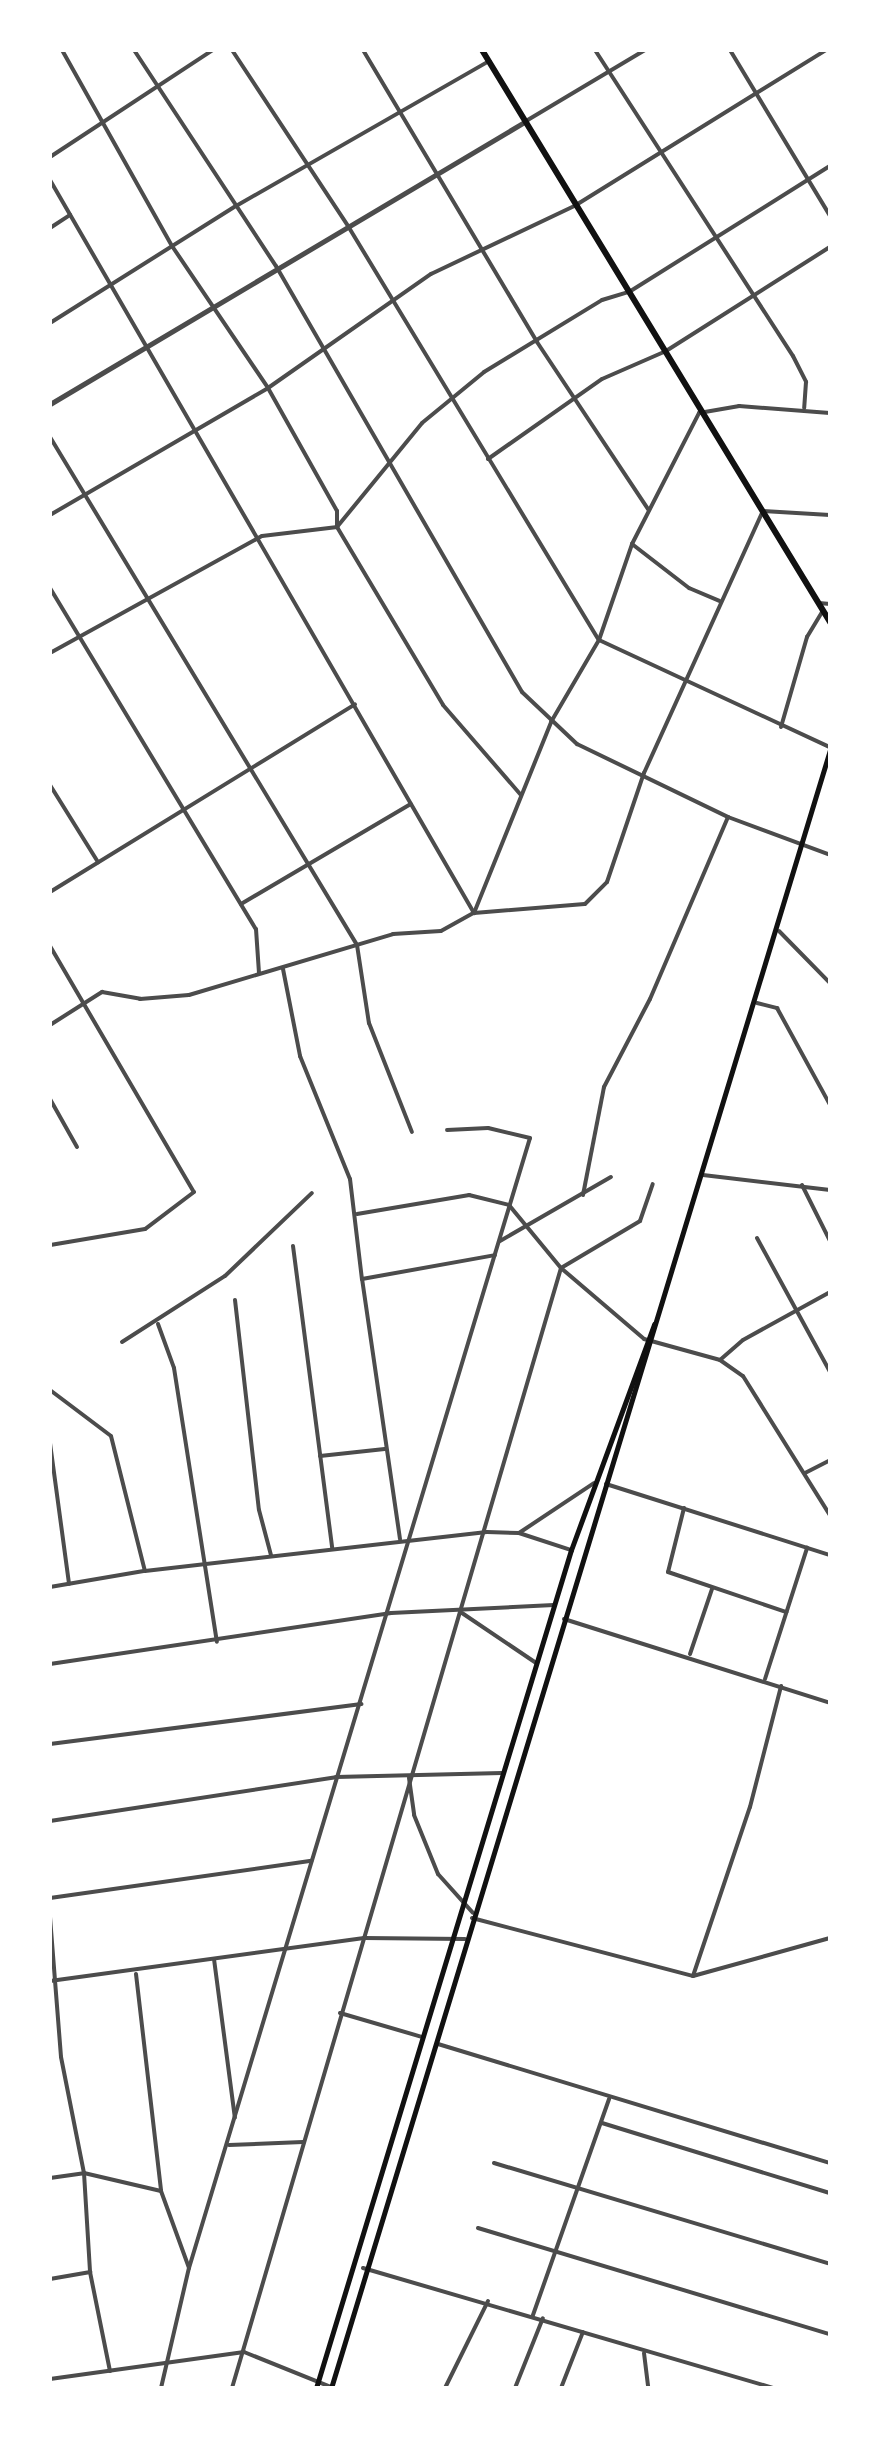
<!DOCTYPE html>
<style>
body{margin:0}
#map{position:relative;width:880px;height:2438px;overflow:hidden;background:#fff;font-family:"Crimson Pro",serif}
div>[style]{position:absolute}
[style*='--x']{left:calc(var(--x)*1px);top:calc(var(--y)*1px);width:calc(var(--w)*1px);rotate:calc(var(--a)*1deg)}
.minor>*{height:4px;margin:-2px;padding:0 2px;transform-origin:2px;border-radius:2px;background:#4c4c4c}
.tertiary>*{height:5px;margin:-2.5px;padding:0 2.5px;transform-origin:2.5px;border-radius:2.5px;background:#4c4c4c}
.secondary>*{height:5px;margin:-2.5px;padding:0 2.5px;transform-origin:2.5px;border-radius:2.5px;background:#111}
.trunk>*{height:6px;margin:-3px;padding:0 3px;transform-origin:3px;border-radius:3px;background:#111}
span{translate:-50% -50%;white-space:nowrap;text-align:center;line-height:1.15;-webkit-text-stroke:9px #fff;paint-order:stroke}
.frame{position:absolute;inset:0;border:52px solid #fff;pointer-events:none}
</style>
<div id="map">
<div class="minor">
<i style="--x:62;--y:50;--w:225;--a:60.7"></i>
<i style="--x:172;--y:246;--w:171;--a:55.9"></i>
<i style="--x:268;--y:388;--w:141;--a:60.7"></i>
<i style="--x:337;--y:511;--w:16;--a:90"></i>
<i style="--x:337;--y:527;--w:207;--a:59.2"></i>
<i style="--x:443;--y:705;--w:118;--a:49.1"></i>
<i style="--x:134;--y:50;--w:258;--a:56.7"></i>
<i style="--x:276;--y:266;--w:492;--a:60"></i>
<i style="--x:522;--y:692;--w:76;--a:43.4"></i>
<i style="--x:577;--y:744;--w:168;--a:25.8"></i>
<i style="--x:728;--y:817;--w:109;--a:20.4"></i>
<i style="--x:232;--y:50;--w:211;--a:56.6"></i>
<i style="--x:348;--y:226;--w:484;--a:58.8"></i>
<i style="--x:599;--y:640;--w:255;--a:24.9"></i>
<i style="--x:363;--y:50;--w:340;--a:59.2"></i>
<i style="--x:537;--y:342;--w:201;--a:56.4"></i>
<i style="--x:595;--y:50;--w:364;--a:57.1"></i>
<i style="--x:793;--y:356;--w:29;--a:63"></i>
<i style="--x:806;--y:382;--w:26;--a:94"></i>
<i style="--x:730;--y:50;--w:194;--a:58.9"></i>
<i style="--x:526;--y:121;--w:139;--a:-30.8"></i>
<i style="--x:50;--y:157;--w:195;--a:-33.3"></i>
<i style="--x:50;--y:180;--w:847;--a:59.95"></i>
<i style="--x:50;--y:228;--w:24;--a:-33"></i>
<i style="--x:50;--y:323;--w:220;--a:-32.2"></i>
<i style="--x:236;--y:206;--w:292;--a:-29.8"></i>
<i style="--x:50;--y:437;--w:594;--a:58.85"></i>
<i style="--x:357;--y:945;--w:79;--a:81.3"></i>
<i style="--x:369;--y:1023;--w:117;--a:68.5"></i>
<i style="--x:488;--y:459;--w:139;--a:-35.1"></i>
<i style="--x:602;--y:379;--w:70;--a:-23.6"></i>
<i style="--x:666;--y:351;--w:194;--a:-32.4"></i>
<i style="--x:50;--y:515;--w:252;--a:-30.2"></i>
<i style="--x:268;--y:388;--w:199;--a:-35"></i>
<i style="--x:431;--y:274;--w:161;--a:-25.4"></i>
<i style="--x:576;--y:205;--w:294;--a:-31.8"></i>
<i style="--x:632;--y:544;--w:72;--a:37.7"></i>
<i style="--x:689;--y:588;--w:33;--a:23"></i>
<i style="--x:50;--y:588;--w:398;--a:58.9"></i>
<i style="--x:256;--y:929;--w:44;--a:86.1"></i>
<i style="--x:819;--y:603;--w:11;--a:5"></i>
<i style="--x:50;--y:653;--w:242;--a:-28.9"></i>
<i style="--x:262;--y:536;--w:76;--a:-6.8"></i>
<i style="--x:337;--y:527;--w:134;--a:-50.7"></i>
<i style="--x:422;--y:423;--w:80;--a:-39.4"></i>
<i style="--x:484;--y:372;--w:138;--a:-31.4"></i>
<i style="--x:602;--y:300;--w:28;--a:-17"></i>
<i style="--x:629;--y:292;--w:237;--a:-32.1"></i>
<i style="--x:781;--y:727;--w:94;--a:-73.9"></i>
<i style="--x:807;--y:637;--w:31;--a:-59"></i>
<i style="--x:50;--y:785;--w:91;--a:58.1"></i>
<i style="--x:50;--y:892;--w:358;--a:-31.6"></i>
<i style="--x:241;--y:904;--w:197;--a:-30.5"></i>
<i style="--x:474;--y:913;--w:206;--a:-68"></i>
<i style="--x:551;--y:722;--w:95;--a:-59.7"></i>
<i style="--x:599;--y:640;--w:102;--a:-71"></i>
<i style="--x:632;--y:544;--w:147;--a:-62.9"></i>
<i style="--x:699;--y:413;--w:41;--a:-9.9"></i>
<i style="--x:739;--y:406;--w:91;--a:4.4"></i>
<i style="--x:779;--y:931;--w:73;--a:45.6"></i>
<i style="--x:50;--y:946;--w:285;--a:59.7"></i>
<i style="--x:194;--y:1192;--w:61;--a:142.9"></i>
<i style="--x:145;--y:1229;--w:96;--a:170.4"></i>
<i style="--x:283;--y:969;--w:89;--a:78.9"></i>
<i style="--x:300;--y:1056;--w:133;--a:67.9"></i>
<i style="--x:350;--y:1179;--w:101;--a:83.2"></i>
<i style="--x:757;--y:1003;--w:21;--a:14"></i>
<i style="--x:777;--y:1008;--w:111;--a:61.3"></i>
<i style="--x:50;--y:1025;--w:62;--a:-32.4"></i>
<i style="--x:102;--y:992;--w:39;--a:10"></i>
<i style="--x:140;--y:999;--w:49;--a:-4.7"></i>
<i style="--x:189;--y:995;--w:213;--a:-16.6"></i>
<i style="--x:393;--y:934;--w:48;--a:-3.6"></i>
<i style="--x:441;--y:931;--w:38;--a:-29"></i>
<i style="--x:474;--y:913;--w:111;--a:-4.6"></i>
<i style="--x:585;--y:904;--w:31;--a:-45"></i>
<i style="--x:607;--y:882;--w:115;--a:-71.3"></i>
<i style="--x:644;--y:773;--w:288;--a:-65.6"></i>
<i style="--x:763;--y:511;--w:67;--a:3.4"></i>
<i style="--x:50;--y:1099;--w:55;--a:60.6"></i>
<i style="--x:703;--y:1175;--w:128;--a:6.7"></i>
<i style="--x:802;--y:1185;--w:63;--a:63.4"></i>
<i style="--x:583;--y:1195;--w:110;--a:-79"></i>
<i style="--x:604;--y:1087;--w:99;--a:-62.4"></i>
<i style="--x:650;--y:999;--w:198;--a:-66.8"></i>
<i style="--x:357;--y:1214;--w:114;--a:-9.6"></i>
<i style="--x:469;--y:1195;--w:41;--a:14"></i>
<i style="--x:509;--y:1205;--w:82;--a:50.5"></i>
<i style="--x:561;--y:1268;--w:109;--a:40.5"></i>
<i style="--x:644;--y:1339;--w:79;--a:15.4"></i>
<i style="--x:720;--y:1360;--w:28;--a:35"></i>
<i style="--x:743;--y:1376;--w:164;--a:58"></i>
<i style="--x:757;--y:1238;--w:153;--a:61.4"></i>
<i style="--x:500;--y:1241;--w:128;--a:-30"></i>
<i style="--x:293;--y:1246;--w:305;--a:82.6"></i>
<i style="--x:235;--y:1300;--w:211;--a:83.5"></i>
<i style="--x:259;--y:1510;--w:47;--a:75.1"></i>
<i style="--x:158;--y:1324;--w:47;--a:70"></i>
<i style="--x:174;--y:1368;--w:277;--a:81.1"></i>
<i style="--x:122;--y:1342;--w:122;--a:-32.7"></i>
<i style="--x:225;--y:1276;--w:120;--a:-43.7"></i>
<i style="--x:720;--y:1360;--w:30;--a:-41"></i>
<i style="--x:743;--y:1340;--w:99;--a:-28.9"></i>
<i style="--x:50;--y:1390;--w:76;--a:37"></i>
<i style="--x:111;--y:1436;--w:139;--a:75.9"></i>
<i style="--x:145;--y:1571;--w:344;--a:-6.5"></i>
<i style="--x:487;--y:1532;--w:32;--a:2"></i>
<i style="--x:519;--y:1533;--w:55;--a:18.1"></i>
<i style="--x:50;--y:1443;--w:142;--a:82.3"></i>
<i style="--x:320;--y:1456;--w:65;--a:-6.1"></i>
<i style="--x:805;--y:1473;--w:28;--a:-27"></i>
<i style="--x:606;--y:1484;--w:235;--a:17.6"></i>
<i style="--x:684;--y:1508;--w:66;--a:104"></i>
<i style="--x:668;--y:1572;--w:125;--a:18.7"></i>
<i style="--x:519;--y:1533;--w:90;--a:-33.7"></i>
<i style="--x:400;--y:1539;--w:263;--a:-98.3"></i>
<i style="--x:362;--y:1279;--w:135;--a:-10.2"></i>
<i style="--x:50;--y:1587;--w:95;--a:-9.7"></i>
<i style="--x:462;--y:1613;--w:89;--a:34"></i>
<i style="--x:564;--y:1619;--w:279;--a:17.5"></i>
<i style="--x:690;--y:1654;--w:69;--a:-71.3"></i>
<i style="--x:50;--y:1664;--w:345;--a:-8.5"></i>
<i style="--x:391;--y:1613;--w:163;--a:-2.8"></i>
<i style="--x:765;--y:1679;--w:138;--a:-72.2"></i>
<i style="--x:50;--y:1744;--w:314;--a:-7.3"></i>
<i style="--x:409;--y:1778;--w:37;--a:82"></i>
<i style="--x:414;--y:1815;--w:64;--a:67.9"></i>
<i style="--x:438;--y:1874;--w:52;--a:48.1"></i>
<i style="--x:50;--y:1821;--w:289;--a:-8.7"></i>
<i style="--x:336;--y:1777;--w:166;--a:-1.4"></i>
<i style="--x:50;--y:1898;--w:264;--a:-8.1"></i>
<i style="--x:50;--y:1917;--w:140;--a:85.5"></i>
<i style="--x:61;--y:2057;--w:118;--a:78.8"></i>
<i style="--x:84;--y:2173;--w:99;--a:86.5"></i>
<i style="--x:90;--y:2272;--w:101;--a:78.6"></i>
<i style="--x:472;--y:1918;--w:228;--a:14.7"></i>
<i style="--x:693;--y:1976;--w:142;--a:-15.5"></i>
<i style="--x:214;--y:1959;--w:160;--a:82.5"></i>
<i style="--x:136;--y:1974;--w:218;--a:83.4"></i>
<i style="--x:161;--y:2191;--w:82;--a:70"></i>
<i style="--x:693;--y:1976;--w:178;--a:-71.4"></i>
<i style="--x:750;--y:1807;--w:125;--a:-75.6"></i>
<i style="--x:50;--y:1981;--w:317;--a:-7.8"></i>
<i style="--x:364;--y:1938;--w:101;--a:0.6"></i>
<i style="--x:340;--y:2013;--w:85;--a:16.3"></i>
<i style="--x:438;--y:2044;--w:410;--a:16.9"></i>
<i style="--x:602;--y:2123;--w:239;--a:17.1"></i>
<i style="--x:229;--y:2145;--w:74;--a:-2.3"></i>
<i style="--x:494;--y:2163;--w:351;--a:16.7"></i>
<i style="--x:50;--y:2178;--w:34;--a:-8"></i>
<i style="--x:84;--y:2173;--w:79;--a:13.2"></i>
<i style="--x:478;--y:2228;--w:368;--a:16.8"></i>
<i style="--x:363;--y:2268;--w:427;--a:16.3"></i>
<i style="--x:50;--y:2279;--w:41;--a:-9.9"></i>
<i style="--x:533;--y:2315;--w:229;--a:-70.6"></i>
<i style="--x:644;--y:2353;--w:35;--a:83"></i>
<i style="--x:50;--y:2379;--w:196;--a:-7.9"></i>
<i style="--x:244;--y:2352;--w:94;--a:21.9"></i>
<i style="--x:161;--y:2388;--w:123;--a:-76.9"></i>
<i style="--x:189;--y:2268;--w:1180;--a:-73.21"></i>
<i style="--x:530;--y:1138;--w:43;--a:-166.6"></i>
<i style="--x:488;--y:1128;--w:41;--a:177.2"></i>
<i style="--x:232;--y:2388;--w:1167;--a:-73.63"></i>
<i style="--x:561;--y:1268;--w:92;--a:-30.7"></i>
<i style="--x:640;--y:1221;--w:39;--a:-71"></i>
<i style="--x:445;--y:2388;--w:97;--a:-63.7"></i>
<i style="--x:515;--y:2388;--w:75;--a:-68.2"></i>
<i style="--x:561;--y:2388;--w:60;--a:-68.6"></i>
</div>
<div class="tertiary">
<i style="--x:50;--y:404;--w:554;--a:-30.73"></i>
</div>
<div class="secondary">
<i style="--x:316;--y:2388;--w:876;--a:-73.08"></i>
<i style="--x:571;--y:1550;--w:241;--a:-69.8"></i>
<i style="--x:331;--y:2388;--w:1712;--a:-73.06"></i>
</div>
<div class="trunk">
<i style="--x:482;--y:50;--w:670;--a:58.68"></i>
</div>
<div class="frame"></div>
</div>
